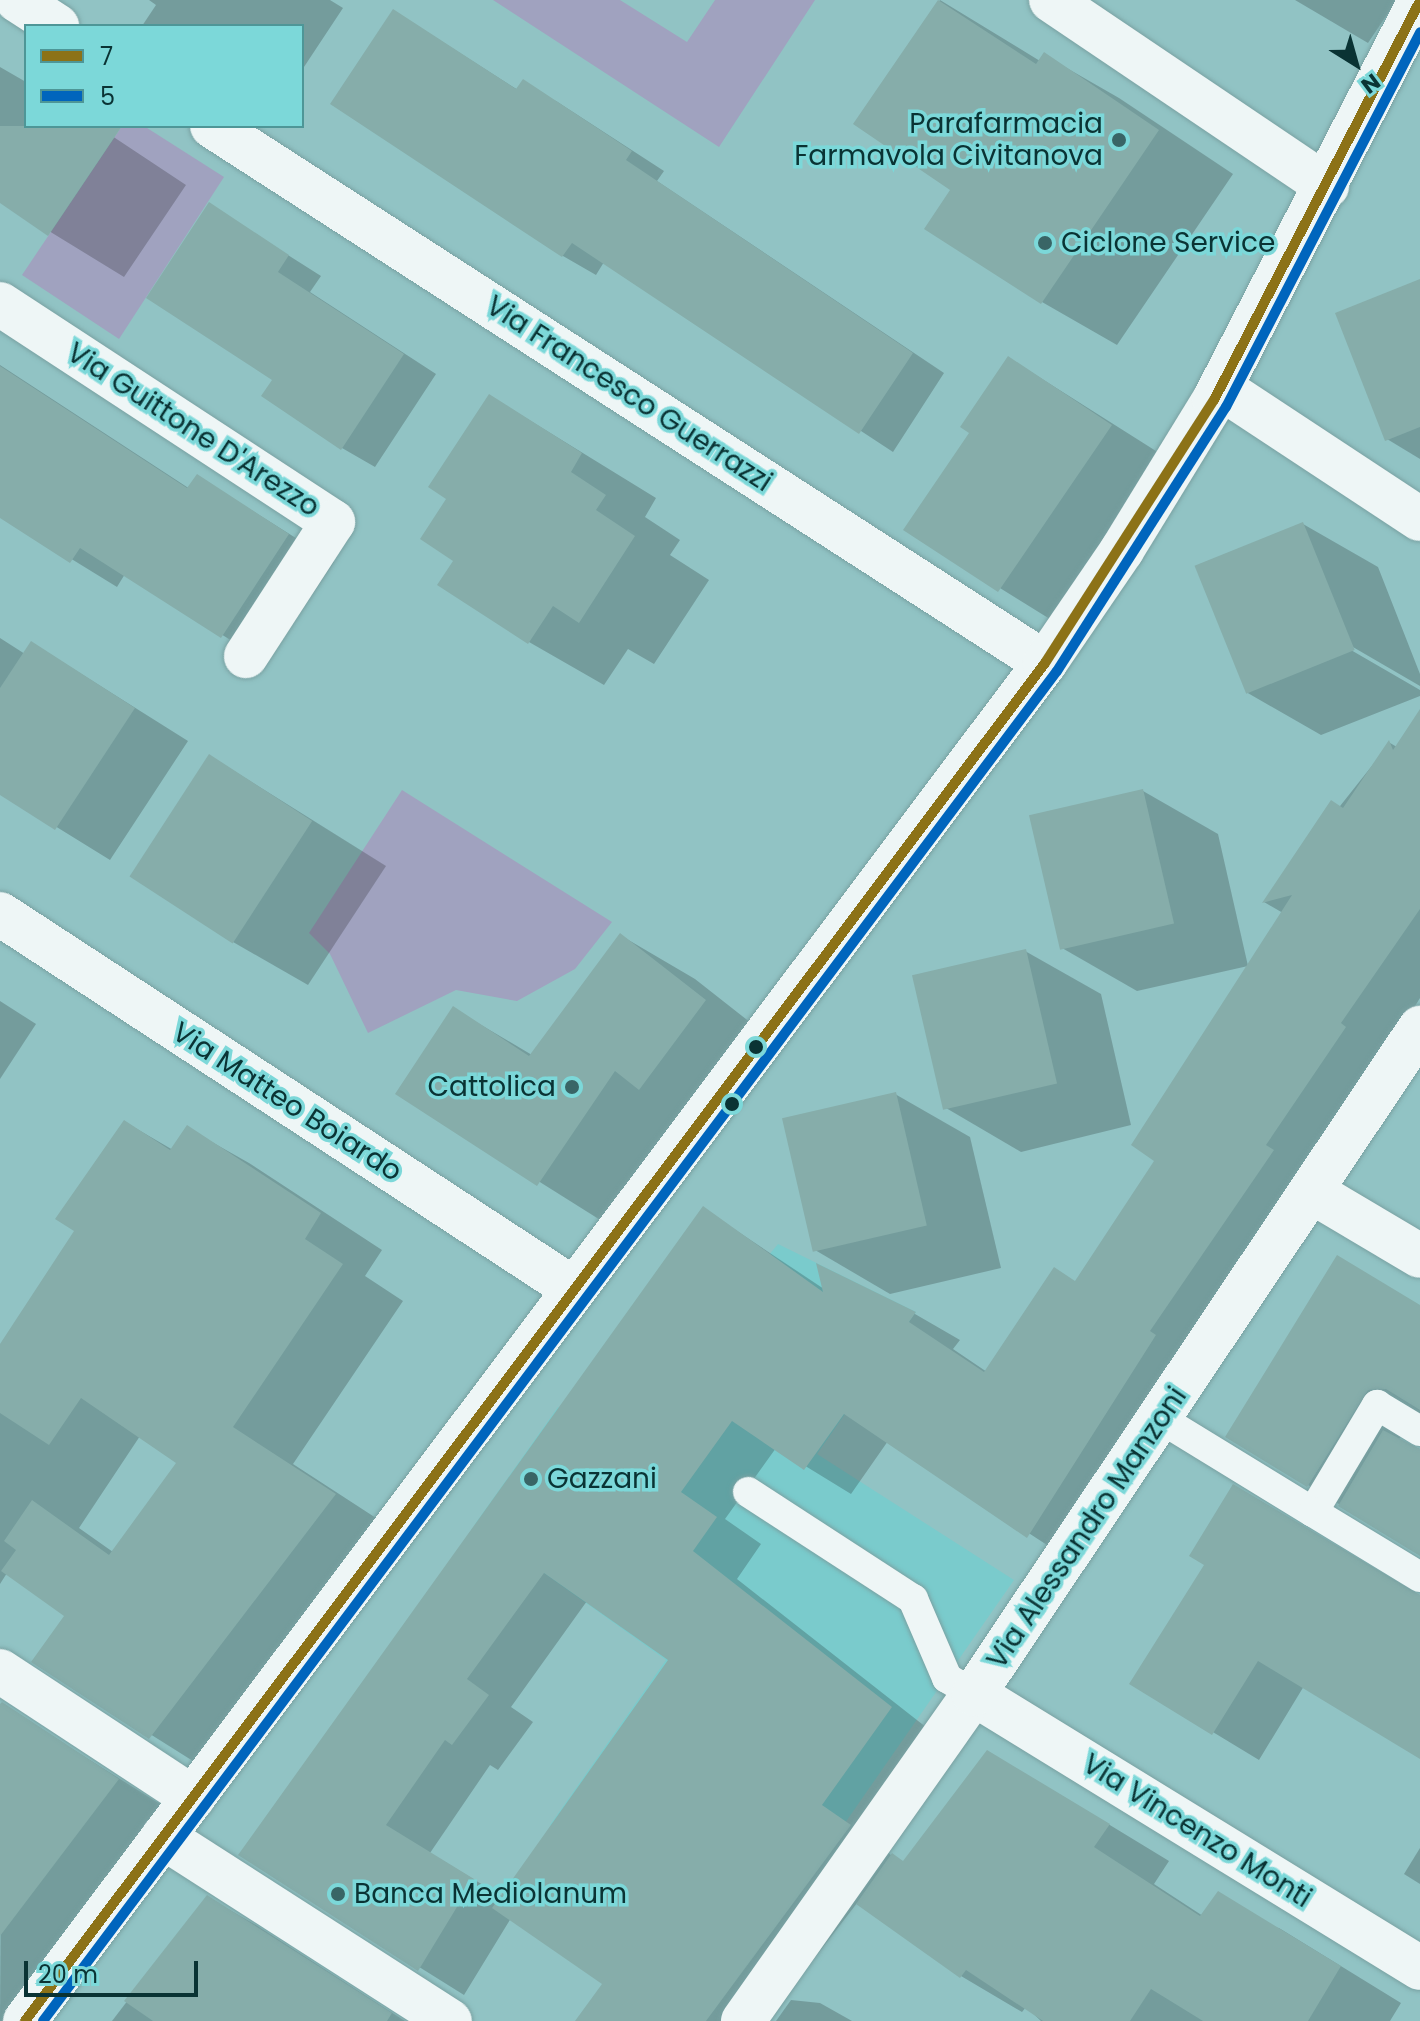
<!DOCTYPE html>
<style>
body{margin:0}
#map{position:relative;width:1420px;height:2021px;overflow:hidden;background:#91c3c4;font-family:Poppins,sans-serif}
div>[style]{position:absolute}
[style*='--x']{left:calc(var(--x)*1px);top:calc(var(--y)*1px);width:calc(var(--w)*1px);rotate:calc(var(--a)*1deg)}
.built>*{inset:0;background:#7acbcc}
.green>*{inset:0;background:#a0a2bf}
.shadow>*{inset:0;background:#0003}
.building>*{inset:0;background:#86adaa;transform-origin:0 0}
.roads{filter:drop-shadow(0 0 2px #79a1a2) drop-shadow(0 0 2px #79a1a2)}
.service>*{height:30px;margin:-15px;padding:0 15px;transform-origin:15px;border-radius:15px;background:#eef6f6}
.minor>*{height:44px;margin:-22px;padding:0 22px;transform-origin:22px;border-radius:22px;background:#eef6f6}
.secondary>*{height:44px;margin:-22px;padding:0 22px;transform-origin:22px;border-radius:22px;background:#eef6f6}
.bus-1>*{height:10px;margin:-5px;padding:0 5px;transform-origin:5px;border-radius:5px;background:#8c7217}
.bus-2>*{height:10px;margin:-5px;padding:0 5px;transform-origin:5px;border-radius:5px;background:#0065bd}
.dots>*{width:22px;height:22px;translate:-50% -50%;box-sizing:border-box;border:4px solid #7cd8d9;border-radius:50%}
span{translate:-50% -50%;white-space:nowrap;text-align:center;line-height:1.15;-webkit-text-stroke:7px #7cd8d9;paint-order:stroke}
.poi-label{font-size:28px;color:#0a3334}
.right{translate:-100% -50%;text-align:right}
.left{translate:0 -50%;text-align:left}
.street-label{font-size:28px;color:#0a3334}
.legend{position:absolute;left:24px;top:24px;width:280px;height:104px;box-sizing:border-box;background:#7cd8d9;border:2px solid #4e9697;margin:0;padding:10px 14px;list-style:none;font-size:24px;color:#0a3334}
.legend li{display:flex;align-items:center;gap:16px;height:40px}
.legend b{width:40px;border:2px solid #4e9697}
.north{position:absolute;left:1316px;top:24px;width:80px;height:80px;-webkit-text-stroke:6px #7cd8d9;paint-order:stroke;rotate:143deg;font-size:22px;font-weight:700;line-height:32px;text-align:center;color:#0a3334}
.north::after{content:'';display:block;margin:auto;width:28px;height:36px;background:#0a3334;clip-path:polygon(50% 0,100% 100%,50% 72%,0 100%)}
.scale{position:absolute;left:24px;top:1961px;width:174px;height:36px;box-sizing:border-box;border:4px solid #0a3334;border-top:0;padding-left:10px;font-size:24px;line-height:28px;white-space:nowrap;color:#0a3334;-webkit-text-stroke:6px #7cd8d9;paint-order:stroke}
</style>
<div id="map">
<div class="built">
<i style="clip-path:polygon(778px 1244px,916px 1312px,817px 1454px,1014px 1580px,806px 1879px,568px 1837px,550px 1825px,666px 1660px,475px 1524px,558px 1407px,613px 1446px)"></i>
</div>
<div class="green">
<i style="clip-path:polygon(493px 0,620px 0,687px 42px,715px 0,815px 0,719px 147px)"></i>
<i style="clip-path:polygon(122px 126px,144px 126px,224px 177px,119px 339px,22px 275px)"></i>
<i style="clip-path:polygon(402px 790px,612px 922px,575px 969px,517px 1001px,456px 990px,368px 1033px,330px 954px,309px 933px)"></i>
</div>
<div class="shadow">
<i style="clip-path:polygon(149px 0,330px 0,343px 8px,302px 70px,302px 26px,142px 26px,156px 5px)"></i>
<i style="clip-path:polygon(940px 0,1040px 61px,1044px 55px,1119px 98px,1233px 174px,1117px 345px,1042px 302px,953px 190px,856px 124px)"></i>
<i style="clip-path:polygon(1295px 0,1397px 0,1368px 43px)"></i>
<i style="clip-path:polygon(394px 11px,518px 90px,556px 101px,664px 171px,657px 181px,944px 373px,893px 452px,604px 262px,596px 275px,563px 256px,333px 104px)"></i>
<i style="clip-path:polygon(0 67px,26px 82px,26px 126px,97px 126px,186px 185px,124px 277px,0 201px)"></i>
<i style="clip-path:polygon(209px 205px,321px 276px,310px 292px,436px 374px,375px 467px,342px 448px,274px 379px)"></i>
<i style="clip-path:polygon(1420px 281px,1420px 459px,1387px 439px)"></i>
<i style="clip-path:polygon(1009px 358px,1186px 470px,1074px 634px,905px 529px,971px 433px)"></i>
<i style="clip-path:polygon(0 365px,190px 489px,197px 476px,334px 562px,267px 663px,125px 574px,117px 587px,0 515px)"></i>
<i style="clip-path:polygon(490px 396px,656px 498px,645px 517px,680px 540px,670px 555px,709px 580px,654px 664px,628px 649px,604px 685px,529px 642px,456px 561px,448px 498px)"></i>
<i style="clip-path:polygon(1303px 524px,1378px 567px,1420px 674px,1420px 686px,1346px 643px,1344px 646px,1420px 690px,1420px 696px,1321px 735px,1246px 692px)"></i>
<i style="clip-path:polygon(0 638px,25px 654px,32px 643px,188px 741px,110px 860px,0 792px)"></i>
<i style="clip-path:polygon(evenodd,1420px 713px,1420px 998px,1073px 1562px,888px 1441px,851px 1494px,776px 1448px,725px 1519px,761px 1544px,737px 1579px,936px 1735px,866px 1833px,892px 1856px,905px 1863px,1049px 1788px,1169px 1861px,1154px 1884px,1203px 1916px,1279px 1928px,1401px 2003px,1390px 2021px,1041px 2021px,1026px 2007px,1022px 2012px,961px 1976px,857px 1903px,810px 1964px,794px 1954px,747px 2021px,578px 2021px,604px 1983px,511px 1918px,464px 1995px,240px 1855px,704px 1209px,824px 1289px,819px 1266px,915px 1314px,960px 1340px,953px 1349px,987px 1372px,1076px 1283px,1156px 1160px,1283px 913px,1264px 902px,1390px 743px,1397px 747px,1420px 713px,587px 1601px,670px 1660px,503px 1897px,430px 1853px,490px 1765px,498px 1770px,533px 1722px,511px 1707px,587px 1601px)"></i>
<i style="clip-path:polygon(210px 756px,386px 866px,308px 985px,233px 942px)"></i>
<i style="clip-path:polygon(1143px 791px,1218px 834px,1248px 966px,1137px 991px,1062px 948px)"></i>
<i style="clip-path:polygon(620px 935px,695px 979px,779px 1045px,613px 1228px,398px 1093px,454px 1009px,532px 1055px)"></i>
<i style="clip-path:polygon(1025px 951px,1101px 994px,1131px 1125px,1021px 1152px,946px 1108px)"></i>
<i style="clip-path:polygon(0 1001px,36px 1024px,0 1079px)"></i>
<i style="clip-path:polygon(895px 1094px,970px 1137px,1001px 1268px,890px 1294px,815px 1250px)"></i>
<i style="clip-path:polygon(evenodd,125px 1122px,173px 1150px,187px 1128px,249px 1163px,382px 1250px,365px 1276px,403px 1301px,293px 1464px,396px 1531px,212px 1773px,34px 1661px,67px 1616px,7px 1573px,0 1584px,0 1348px,77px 1230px,125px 1122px,140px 1436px,179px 1463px,113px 1552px,79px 1528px,140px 1436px)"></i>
<i style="clip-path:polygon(1420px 1306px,1420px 1415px,1414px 1415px,1398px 1441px,1420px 1449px,1420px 1554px,1308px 1485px)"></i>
<i style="clip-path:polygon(1413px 1594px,1420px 1595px,1420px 1756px,1304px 1686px,1259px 1760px,1132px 1683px)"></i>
<i style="clip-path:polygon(2px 1705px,176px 1814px,19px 2021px,0 2021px)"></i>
<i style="clip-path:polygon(1420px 1848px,1420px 1884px,1404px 1874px)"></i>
<i style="clip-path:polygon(207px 1897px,256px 1925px,405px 2021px,112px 2021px)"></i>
<i style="clip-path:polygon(791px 2000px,820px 2003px,852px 2021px,776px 2021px)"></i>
</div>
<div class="building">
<i style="clip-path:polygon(938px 0,1036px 64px,1044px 52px,1159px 130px,1041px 304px,924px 229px,950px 190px,853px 124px)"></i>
<i style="clip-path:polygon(393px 9px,516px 89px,523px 79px,632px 151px,626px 160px,913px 353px,859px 434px,572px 243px,562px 257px,330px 104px)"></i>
<i style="clip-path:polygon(0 126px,122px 126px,48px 236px,0 203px)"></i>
<i style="clip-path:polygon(209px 202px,289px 255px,278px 272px,404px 354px,341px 450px,261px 396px,272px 380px,146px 298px)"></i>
<i style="clip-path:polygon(1420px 279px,1420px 427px,1385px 441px,1335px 313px)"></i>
<i style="clip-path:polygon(1008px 356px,1112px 425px,998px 592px,903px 530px,969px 433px,960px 427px)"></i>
<i style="clip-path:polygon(0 366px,187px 488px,197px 474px,289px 534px,221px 638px,80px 548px,70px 563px,0 518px)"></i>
<i style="clip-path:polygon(489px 394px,582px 453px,571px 472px,606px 495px,596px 510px,635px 536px,579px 623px,553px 606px,528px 644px,437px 585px,453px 561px,420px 539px,446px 499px,428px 487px)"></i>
<i style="left:1303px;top:522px;width:138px;height:117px;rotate:68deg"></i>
<i style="clip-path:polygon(31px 641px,135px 708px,55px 830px,0 795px,0 688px)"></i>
<i style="clip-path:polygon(1420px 709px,1420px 909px,1341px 1023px,1346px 1027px,1266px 1145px,1274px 1150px,1150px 1331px,1156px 1335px,1027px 1538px,844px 1414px,804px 1470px,732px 1421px,681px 1492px,717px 1517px,693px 1551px,892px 1707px,822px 1805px,851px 1825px,706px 2021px,575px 2021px,602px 1984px,492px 1908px,668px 1660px,544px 1573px,467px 1679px,489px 1695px,452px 1745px,445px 1740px,386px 1825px,474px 1879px,418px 1971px,238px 1855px,703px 1206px,823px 1292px,816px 1263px,916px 1312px,909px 1322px,984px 1372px,1054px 1267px,1075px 1281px,1154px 1161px,1131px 1145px,1292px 895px,1262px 903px,1331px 800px,1343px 808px,1389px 740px,1393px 750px)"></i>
<i style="left:209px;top:754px;width:123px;height:146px;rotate:33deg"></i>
<i style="left:1143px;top:789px;width:138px;height:117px;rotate:77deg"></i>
<i style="clip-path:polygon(620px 933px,706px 1000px,639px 1090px,615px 1071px,537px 1186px,395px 1094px,453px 1006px,529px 1056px)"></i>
<i style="left:1026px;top:949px;width:138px;height:117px;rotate:77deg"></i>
<i style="left:896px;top:1092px;width:137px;height:117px;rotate:77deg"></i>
<i style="clip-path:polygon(124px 1120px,170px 1150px,187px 1125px,321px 1213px,305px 1239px,343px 1264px,233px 1427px,336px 1494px,149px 1739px,31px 1662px,64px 1616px,1px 1571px,16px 1550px,4px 1541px,32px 1500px,109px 1555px,176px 1463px,81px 1398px,49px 1445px,0 1413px,0 1344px,74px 1231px,55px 1219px)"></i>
<i style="clip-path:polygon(1337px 1255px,1420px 1305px,1420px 1410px,1386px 1389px,1368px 1390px,1307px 1487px,1225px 1437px)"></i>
<i style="clip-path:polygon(1383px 1430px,1420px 1449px,1420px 1556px,1338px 1506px)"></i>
<i style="clip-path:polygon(1233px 1484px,1420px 1595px,1420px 1759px,1258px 1661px,1212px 1735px,1129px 1684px,1204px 1565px,1189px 1556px)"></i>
<i style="clip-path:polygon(2px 1702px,119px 1779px,0 1936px,0 1704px)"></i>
<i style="clip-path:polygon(987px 1750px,1110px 1824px,1094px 1847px,1200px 1916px,1218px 1891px,1341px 1966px,1308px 2021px,1203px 2021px,1151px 1989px,1130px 2021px,1043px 2021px,966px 1970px,960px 1978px,856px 1904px,892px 1853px,903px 1861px)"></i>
<i style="clip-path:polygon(207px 1895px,392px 2013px,387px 2021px,153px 2021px,124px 2001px)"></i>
</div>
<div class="roads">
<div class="service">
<i style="--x:1161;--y:1419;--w:178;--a:31.5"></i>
<i style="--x:1313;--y:1512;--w:125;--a:-59.1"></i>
<i style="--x:1377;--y:1405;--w:50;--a:31.2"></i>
<i style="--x:748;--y:1492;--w:197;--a:33"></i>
<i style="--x:913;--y:1599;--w:86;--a:66.7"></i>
<i style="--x:947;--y:1678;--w:31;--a:31"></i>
<i style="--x:1313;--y:1512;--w:125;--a:31.3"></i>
</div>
<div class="minor">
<i style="--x:17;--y:0;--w:48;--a:33"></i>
<i style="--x:1051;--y:0;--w:333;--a:34"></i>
<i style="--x:212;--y:126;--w:991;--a:32.81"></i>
<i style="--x:0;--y:304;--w:398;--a:33.2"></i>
<i style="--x:333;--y:522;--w:160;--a:123"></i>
<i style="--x:1221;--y:388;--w:238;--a:33.4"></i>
<i style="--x:0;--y:914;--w:686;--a:33.16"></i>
<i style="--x:1314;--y:1193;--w:123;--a:30.7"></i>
<i style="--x:0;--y:1671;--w:231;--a:33.3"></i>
<i style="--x:974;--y:1694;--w:523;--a:31.56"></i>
<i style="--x:163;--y:1837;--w:341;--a:32.7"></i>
<i style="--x:743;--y:2021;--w:400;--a:-54.8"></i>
<i style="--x:974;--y:1694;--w:802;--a:-56.19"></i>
</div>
<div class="secondary">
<i style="--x:25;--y:2021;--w:1698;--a:-53.09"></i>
<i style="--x:1045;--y:663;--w:137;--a:-55.7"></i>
<i style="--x:1122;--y:550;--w:176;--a:-58.5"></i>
<i style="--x:1214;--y:400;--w:449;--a:-62.7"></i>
</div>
</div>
<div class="bus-1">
<i style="--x:25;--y:2021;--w:1698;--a:-53.09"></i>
<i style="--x:1045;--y:663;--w:313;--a:-57.3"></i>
<i style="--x:1214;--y:400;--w:449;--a:-62.7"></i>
</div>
<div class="bus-2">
<i style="--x:43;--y:2021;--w:1688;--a:-53.09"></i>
<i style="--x:1057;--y:671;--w:313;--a:-57.4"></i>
<i style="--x:1226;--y:407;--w:422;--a:-62.6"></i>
</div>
<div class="dots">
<i style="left:1119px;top:140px;background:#396566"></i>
<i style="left:1045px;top:243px;background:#396566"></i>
<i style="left:756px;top:1047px;background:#0a3334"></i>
<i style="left:572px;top:1087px;background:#396566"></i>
<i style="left:732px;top:1104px;background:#0a3334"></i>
<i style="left:531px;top:1479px;background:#396566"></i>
<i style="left:338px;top:1894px;background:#396566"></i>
</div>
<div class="poi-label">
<span class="right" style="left:1103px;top:140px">Parafarmacia<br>Farmavola Civitanova</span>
<span class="left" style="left:1061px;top:243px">Ciclone Service</span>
<span class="right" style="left:556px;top:1087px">Cattolica</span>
<span class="left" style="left:547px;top:1479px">Gazzani</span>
<span class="left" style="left:354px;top:1894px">Banca Mediolanum</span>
</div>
<div class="street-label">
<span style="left:629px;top:394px;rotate:33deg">Via Francesco Guerrazzi</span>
<span style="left:193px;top:430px;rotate:33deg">Via Guittone D'Arezzo</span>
<span style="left:287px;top:1102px;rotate:33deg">Via Matteo Boiardo</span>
<span style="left:1087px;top:1528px;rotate:-56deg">Via Alessandro Manzoni</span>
<span style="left:1197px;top:1831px;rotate:32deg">Via Vincenzo Monti</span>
</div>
<ul class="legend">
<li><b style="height:10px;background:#8c7217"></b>7</li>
<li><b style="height:10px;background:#0065bd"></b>5</li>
</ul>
<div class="north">N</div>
<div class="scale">20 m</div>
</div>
